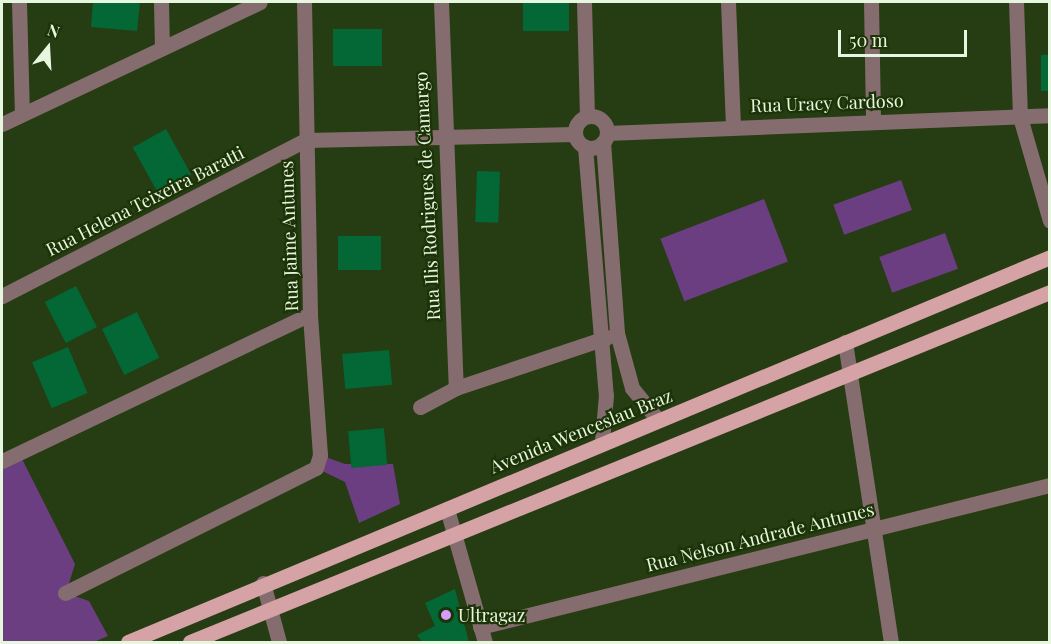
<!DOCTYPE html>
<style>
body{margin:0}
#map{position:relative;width:1051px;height:644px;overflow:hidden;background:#263c12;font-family:"Playfair Display",serif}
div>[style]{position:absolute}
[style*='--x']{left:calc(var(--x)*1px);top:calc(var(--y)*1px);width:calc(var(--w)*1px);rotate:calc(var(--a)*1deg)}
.green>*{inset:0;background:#6a3e80;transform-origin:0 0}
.building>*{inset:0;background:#036835;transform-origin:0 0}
.minor>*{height:15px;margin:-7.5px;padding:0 7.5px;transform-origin:7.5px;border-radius:7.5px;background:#856c6e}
.minor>.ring{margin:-7.5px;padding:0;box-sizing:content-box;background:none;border:15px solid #856c6e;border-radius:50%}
.major>*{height:15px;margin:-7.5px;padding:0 7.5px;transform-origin:7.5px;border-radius:7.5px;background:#d5a2a6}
.dots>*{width:16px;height:16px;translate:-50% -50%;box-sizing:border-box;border:3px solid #1c3207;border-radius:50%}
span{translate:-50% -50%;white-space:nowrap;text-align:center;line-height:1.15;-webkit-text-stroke:4.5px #1c3207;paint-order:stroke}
.street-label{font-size:18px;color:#e7f6de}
.poi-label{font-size:18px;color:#e7f6de}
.left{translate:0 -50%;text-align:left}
.frame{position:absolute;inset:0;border:3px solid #e7f6de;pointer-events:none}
.north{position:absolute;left:18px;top:18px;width:60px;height:60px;-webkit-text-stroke:4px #1c3207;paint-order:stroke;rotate:18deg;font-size:16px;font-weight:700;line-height:24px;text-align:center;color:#e7f6de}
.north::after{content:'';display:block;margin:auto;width:21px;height:27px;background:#e7f6de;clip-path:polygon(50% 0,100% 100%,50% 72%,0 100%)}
.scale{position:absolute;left:838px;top:30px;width:129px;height:27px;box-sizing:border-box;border:3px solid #e7f6de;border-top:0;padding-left:8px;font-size:18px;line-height:21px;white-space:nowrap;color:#e7f6de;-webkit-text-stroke:4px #1c3207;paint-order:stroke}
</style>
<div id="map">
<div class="green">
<i style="left:901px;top:180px;width:32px;height:72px;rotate:70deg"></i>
<i style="left:764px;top:199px;width:67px;height:111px;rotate:69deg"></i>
<i style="left:945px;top:233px;width:38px;height:70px;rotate:70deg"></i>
<i style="clip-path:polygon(19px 453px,75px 564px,66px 593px,89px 601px,108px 636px,94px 642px,2px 642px,2px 461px)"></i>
<i style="clip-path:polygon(320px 455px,345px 464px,393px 464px,400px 504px,359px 523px,345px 482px,316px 468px)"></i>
</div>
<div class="building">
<i style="clip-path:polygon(93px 2px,140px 2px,137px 31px,91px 27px)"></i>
<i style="left:523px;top:2px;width:46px;height:29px"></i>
<i style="left:333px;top:29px;width:49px;height:37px"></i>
<i style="left:1041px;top:55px;width:9px;height:36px"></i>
<i style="left:166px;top:129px;width:52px;height:38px;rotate:61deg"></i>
<i style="left:477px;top:171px;width:23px;height:51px;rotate:2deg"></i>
<i style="left:338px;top:236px;width:43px;height:34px"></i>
<i style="left:76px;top:286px;width:46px;height:35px;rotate:63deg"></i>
<i style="left:137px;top:312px;width:51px;height:39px;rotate:64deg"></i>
<i style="left:68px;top:347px;width:50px;height:39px;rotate:67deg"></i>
<i style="left:389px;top:350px;width:35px;height:47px;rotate:85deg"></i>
<i style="left:384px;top:428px;width:37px;height:36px;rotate:85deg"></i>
<i style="clip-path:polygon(455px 589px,469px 642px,422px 642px,417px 635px,435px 626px,425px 603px)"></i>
</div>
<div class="minor">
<i style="--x:19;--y:2;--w:111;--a:88.5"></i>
<i style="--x:161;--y:2;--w:46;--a:88.8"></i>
<i style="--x:441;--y:2;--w:386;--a:87.8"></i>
<i style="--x:584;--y:2;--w:114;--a:88.5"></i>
<i style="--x:728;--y:2;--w:124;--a:87.7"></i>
<i style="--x:871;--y:2;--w:118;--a:89"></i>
<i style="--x:1016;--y:2;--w:115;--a:88"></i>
<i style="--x:1020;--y:117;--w:108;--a:73.9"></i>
<i class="ring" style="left:575px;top:116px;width:17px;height:17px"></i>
<i style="--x:2;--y:124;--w:285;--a:-25.3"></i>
<i style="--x:607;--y:133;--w:443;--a:-2.3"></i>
<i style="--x:603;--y:142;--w:192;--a:85.8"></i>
<i style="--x:617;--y:333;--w:57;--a:74.7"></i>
<i style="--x:632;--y:388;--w:41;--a:50.9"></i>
<i style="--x:585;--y:147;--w:249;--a:85.2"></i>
<i style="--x:606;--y:395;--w:46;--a:95"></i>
<i style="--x:2;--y:296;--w:342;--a:-27.2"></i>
<i style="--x:306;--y:140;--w:269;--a:-1.3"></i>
<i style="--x:845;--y:342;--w:304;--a:81.3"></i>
<i style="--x:420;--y:407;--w:41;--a:-27.8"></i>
<i style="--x:456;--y:388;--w:160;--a:-18.5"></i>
<i style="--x:2;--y:461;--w:341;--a:-25.5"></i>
<i style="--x:447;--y:509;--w:138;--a:74.1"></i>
<i style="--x:263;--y:583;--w:61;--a:74.8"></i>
<i style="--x:65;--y:593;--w:280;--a:-26.5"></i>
<i style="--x:316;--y:468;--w:14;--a:-73"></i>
<i style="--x:320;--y:455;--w:141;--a:-94.1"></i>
<i style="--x:310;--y:314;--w:312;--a:-91.1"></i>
<i style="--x:480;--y:627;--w:587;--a:-13.99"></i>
</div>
<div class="major">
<i style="--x:128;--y:642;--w:999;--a:-22.66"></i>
<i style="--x:190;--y:642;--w:928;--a:-22.15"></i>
</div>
<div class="dots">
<i style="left:446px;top:615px;background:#d79bf9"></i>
</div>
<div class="street-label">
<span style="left:827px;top:103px;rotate:-2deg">Rua Uracy Cardoso</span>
<span style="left:427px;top:196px;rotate:-93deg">Rua Ilis Rodrigues de Camargo</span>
<span style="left:145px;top:201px;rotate:-27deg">Rua Helena Teixeira Baratti</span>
<span style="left:289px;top:236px;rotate:-92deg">Rua Jaime Antunes</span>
<span style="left:581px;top:431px;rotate:-22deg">Avenida Wenceslau Braz</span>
<span style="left:760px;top:537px;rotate:-14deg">Rua Nelson Andrade Antunes</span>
</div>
<div class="poi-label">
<span class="left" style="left:458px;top:615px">Ultragaz</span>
</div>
<div class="frame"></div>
<div class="north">N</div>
<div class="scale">50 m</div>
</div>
